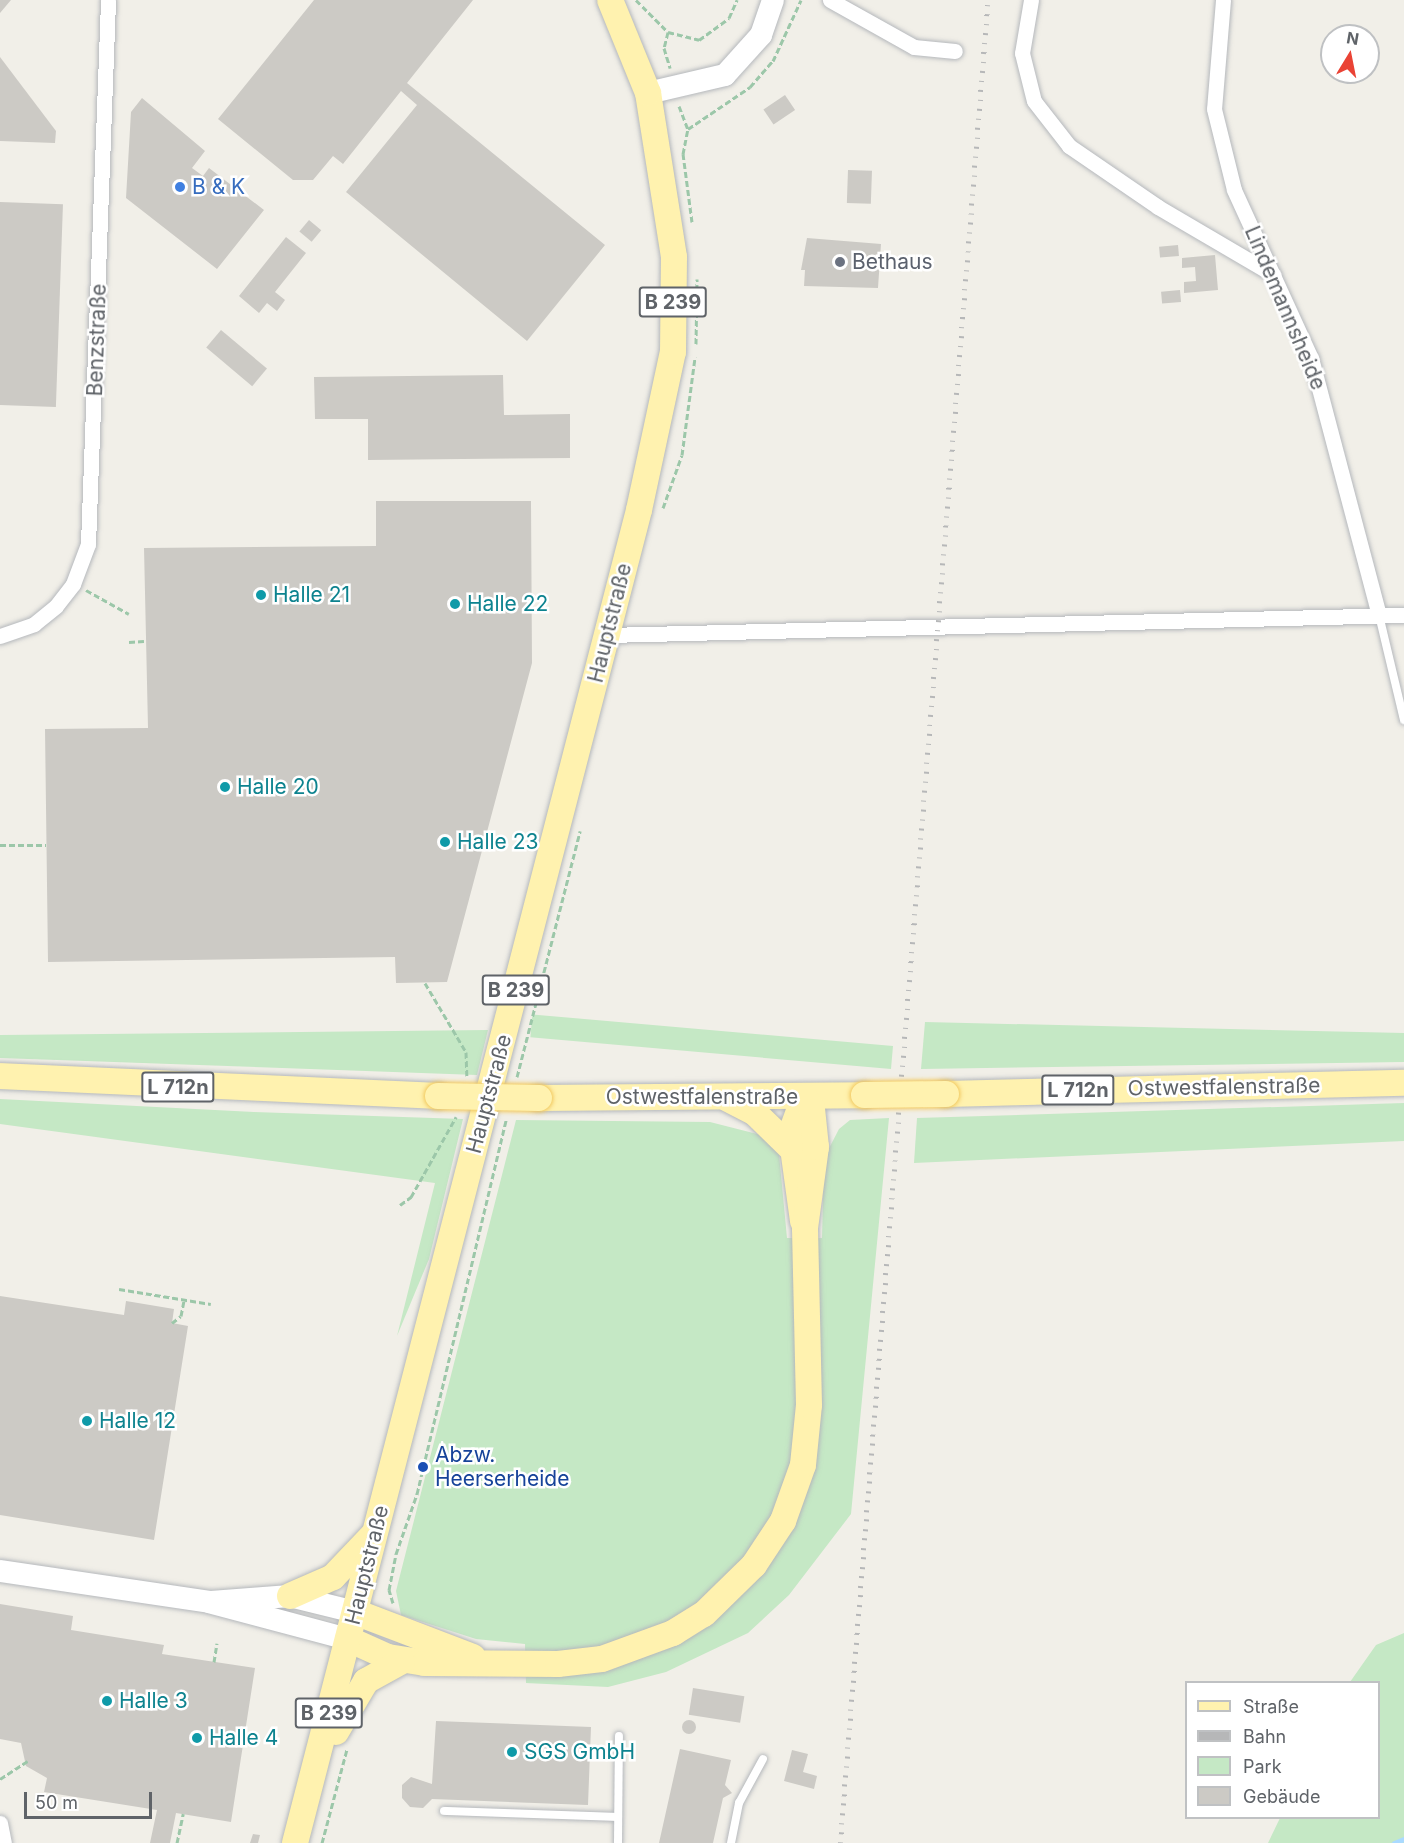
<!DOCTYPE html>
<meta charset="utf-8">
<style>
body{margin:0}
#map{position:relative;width:1404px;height:1843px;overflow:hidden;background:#f1efe8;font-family:Inter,sans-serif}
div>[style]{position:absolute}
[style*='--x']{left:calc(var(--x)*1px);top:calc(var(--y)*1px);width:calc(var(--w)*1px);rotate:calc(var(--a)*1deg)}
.green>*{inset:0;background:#c5e8c5;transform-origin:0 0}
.stream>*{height:5px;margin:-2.5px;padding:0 2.5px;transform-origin:2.5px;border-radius:2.5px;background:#aadaff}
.building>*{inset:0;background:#cccac5;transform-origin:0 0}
.round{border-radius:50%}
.path>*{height:3px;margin-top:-1.5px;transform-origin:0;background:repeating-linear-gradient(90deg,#9cc7a9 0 6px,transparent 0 9px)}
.roads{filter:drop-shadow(0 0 2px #b5b8bc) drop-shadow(0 0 2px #b5b8bc)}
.lane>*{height:8px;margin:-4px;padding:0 4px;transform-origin:4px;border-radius:4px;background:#fff}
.street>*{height:15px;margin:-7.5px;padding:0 7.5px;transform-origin:7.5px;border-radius:7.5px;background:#fff}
.secondary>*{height:22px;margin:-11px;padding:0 11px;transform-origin:11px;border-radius:11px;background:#fff}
.primary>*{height:26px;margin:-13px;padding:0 13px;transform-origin:13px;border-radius:13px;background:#fff2af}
.rail>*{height:4.5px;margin-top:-2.25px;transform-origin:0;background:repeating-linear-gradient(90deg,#b6b7b8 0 1.5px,transparent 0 9.5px)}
.bridges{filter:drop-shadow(0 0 2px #f2c960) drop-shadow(0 0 2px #f2c960)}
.primary-bridge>*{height:26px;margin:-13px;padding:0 13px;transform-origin:13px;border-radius:13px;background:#fff2af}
.dots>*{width:16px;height:16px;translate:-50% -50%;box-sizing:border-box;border:3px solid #fff;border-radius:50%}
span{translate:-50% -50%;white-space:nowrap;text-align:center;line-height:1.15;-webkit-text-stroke:5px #fff;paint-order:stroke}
.shield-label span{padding:2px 4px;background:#fff;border:2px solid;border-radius:4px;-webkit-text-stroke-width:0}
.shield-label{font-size:20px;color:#5f6368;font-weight:700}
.shop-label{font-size:21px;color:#366cbe}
.left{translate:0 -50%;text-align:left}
.worship-label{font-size:21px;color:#5b616d}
.street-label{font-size:21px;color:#5f6368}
.culture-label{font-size:21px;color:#0d838f}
.transit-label{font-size:21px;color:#164399}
.legend{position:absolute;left:1185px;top:1681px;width:195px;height:138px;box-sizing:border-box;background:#fff;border:2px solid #bfc1c3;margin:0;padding:8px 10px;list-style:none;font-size:18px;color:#5f6368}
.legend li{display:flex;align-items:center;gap:12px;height:30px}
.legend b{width:30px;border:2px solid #bfc1c3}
.north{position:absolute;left:1320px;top:24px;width:60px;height:60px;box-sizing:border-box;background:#fff;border:2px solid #bfc1c3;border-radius:50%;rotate:10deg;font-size:16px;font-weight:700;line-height:24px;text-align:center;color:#5f6368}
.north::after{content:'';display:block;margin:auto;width:21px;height:27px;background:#ea4335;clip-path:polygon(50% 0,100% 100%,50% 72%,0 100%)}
.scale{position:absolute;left:24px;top:1792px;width:128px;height:27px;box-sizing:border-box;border:3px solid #5f6368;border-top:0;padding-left:8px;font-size:18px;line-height:21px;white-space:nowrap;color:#5f6368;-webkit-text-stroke:4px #fff;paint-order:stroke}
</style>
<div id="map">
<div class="green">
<i style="clip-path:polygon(925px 1022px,1404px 1033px,1404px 1062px,921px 1069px)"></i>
<i style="clip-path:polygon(488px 1030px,477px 1075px,0 1058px,0 1035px)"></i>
<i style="left:893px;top:1046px;width:23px;height:362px;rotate:95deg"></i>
<i style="clip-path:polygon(0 1099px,254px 1112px,463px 1119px,429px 1259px,397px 1336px,435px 1183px,0 1124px)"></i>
<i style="clip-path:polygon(1404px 1103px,1404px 1141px,914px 1163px,917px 1118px)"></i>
<i style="clip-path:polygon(889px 1118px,851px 1514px,789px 1595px,748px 1633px,666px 1672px,608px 1687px,526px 1683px,525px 1644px,476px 1639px,401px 1615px,396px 1591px,516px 1120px,710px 1122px,761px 1135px,779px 1154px,787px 1238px,822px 1238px,824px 1158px,839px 1129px,850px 1120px)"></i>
<i style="clip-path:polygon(1404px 1633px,1404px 1843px,1268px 1843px,1280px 1818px,1378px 1818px,1378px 1682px,1350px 1682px,1376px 1645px)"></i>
</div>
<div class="stream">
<i style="--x:1394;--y:1843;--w:11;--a:-22"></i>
</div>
<div class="building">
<i style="clip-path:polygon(0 0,11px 0,0 13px)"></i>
<i style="clip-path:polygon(314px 0,473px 0,407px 83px,605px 245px,527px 341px,346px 192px,417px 105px,401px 91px,343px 164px,333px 156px,313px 180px,293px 180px,218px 119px)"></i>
<i style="clip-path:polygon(0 57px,56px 131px,55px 143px,0 141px)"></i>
<i style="left:785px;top:95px;width:18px;height:26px;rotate:56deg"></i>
<i style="clip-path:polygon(142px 98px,205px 151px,192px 168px,203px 176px,209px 168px,264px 210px,217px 269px,126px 198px,131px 112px)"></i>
<i style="left:848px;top:170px;width:24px;height:33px;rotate:2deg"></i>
<i style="left:0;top:202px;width:63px;height:203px;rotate:2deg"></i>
<i style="left:309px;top:220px;width:16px;height:15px;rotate:40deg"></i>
<i style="clip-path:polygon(286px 237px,306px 253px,275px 292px,285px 300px,277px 311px,267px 303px,259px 313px,239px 296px)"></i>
<i style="clip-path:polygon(807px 238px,881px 244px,878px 288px,804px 286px,805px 270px,801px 270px)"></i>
<i style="left:1178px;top:245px;width:11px;height:19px;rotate:85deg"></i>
<i style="clip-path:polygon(1215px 255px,1218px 290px,1184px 293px,1184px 282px,1196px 281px,1195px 267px,1182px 268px,1182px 258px)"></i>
<i style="left:1180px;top:290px;width:12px;height:19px;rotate:85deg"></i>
<i style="left:221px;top:330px;width:60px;height:23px;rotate:40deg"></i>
<i style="clip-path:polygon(503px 375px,504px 415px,570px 414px,570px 458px,368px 460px,368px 419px,315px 419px,314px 377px)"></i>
<i style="clip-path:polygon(376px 501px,531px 501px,532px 663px,447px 982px,396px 983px,395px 957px,48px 962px,45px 729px,148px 728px,144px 548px,376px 546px)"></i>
<i style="clip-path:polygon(0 1296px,124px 1315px,126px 1301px,174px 1309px,172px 1323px,188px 1326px,154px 1540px,0 1515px)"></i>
<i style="clip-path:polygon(0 1604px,73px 1616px,71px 1630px,164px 1645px,162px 1654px,255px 1668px,231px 1822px,176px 1813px,170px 1843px,150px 1843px,157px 1810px,44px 1792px,47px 1778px,26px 1766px,21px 1743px,0 1739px)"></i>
<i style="left:693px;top:1688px;width:52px;height:27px;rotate:9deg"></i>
<i class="round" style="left:682px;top:1720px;width:14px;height:14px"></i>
<i style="clip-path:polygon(436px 1721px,591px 1727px,588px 1805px,432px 1799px,423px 1808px,410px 1807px,402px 1798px,402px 1785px,411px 1777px,432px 1784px)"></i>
<i style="clip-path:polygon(680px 1749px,731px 1760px,725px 1785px,732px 1793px,723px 1798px,713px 1843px,659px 1843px)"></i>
<i style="clip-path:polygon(792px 1750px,808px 1754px,803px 1772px,817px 1776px,814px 1789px,784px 1781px)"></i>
<i style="clip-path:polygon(253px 1834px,260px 1835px,258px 1843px,250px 1843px)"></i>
</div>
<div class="path">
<i style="--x:636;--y:0;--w:45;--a:45"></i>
<i style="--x:668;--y:32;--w:32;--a:14"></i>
<i style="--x:699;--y:40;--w:37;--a:-36"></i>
<i style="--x:729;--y:18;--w:20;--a:-66"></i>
<i style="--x:668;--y:32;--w:16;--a:104"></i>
<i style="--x:664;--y:48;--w:21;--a:73"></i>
<i style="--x:679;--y:106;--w:25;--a:69"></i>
<i style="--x:692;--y:222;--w:69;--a:-97.5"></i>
<i style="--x:683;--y:154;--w:25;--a:-79"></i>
<i style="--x:688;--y:129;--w:75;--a:-34.1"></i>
<i style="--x:750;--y:87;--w:35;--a:-49"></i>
<i style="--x:773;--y:61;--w:67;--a:-65.3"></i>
<i style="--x:696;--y:344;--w:65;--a:-89.1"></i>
<i style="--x:663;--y:508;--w:56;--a:-70.3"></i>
<i style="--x:682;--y:455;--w:99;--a:-82.4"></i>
<i style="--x:86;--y:590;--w:49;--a:29.2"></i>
<i style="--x:129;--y:642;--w:15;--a:-4"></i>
<i style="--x:0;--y:845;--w:46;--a:0"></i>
<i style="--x:425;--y:983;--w:80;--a:59.3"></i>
<i style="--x:466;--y:1052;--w:24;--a:88"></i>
<i style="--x:517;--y:1077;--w:254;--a:-75.6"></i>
<i style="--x:400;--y:1205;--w:14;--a:-36"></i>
<i style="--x:411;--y:1197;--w:92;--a:-60.6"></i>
<i style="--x:119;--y:1289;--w:93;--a:9.3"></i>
<i style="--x:172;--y:1323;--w:11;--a:-38"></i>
<i style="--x:181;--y:1316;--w:16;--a:-79"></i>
<i style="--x:393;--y:1603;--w:14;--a:-107"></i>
<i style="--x:389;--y:1590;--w:37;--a:-79"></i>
<i style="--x:396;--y:1554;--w:64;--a:-70.7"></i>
<i style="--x:417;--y:1494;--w:385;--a:-76.6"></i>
<i style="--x:214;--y:1662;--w:19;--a:-81"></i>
<i style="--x:0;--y:1779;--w:33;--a:-33"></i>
<i style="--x:177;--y:1843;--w:30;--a:-78"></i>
<i style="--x:322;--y:1843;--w:97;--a:-75.1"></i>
</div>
<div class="roads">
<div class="lane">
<i style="--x:1379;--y:615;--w:108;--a:76.6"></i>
<i style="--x:444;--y:1811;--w:171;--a:2"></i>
<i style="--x:618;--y:1843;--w:107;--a:-89.5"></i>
<i style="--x:731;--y:1843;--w:41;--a:-78.7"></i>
<i style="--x:739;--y:1803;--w:50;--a:-61.4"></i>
</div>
<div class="street">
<i style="--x:830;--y:0;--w:96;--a:29.2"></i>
<i style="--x:914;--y:47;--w:41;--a:5.6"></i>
<i style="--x:1031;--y:0;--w:54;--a:99.6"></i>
<i style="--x:1022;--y:53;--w:49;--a:76"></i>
<i style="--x:1034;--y:101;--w:57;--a:52.1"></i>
<i style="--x:1069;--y:146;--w:108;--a:34.4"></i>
<i style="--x:1158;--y:207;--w:134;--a:30.4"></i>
<i style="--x:1223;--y:0;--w:109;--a:94.7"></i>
<i style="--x:1214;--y:109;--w:83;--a:76.1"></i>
<i style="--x:1234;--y:190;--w:185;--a:65.4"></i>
<i style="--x:1311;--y:358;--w:266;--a:75.2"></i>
<i style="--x:607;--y:635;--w:797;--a:-1.44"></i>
<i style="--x:0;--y:636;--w:36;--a:-19"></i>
<i style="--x:34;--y:624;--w:28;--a:-39"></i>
<i style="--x:56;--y:606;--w:28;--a:-52"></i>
<i style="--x:73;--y:584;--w:43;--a:-69.4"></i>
<i style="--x:88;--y:544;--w:544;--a:-87.89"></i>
<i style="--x:0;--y:1823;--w:20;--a:79"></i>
</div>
<div class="secondary">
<i style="--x:648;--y:93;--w:79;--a:-13.2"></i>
<i style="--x:725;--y:75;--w:54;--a:-48"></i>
<i style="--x:761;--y:35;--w:37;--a:-71"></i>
<i style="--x:0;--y:1571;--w:211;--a:8.4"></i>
<i style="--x:209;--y:1602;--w:144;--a:14.9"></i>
<i style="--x:211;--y:1602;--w:79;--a:-4.3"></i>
<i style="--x:290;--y:1596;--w:67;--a:13.8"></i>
</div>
<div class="primary">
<i style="--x:0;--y:1076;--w:438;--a:2.6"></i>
<i style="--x:946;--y:1094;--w:458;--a:-1.4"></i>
<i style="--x:539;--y:1098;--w:325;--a:-0.5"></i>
<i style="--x:728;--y:1099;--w:30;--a:27"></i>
<i style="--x:755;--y:1113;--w:50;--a:44.2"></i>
<i style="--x:803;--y:1221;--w:89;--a:-97.8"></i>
<i style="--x:791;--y:1133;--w:38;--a:-70"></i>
<i style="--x:290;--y:1596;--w:47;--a:-23.8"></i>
<i style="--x:333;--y:1577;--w:57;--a:-46.4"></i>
<i style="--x:355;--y:1612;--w:126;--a:20.9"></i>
<i style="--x:348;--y:1639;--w:44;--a:24.2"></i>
<i style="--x:388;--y:1657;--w:37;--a:9"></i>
<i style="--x:425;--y:1663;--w:133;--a:0.4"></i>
<i style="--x:558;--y:1664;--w:44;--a:-6.5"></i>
<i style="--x:602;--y:1659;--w:76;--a:-20.1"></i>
<i style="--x:673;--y:1633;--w:36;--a:-32"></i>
<i style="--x:704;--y:1614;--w:70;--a:-44.4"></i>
<i style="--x:754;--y:1565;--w:53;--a:-56.6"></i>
<i style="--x:783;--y:1521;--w:59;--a:-70.3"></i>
<i style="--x:803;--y:1465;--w:60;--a:-84.3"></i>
<i style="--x:809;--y:1405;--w:177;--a:-91.3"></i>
<i style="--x:805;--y:1228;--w:82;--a:-82.3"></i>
<i style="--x:816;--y:1147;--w:39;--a:-96"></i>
<i style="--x:812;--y:1108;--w:14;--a:-126"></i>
<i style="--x:336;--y:1732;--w:59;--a:-59.5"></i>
<i style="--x:366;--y:1681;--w:41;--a:-29.1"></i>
<i style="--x:295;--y:1843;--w:1377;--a:-75.53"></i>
<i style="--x:639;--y:510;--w:162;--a:-77.9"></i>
<i style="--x:673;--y:352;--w:95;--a:-89.4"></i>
<i style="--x:674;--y:257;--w:166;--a:-99"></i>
<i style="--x:648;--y:93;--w:100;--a:-112.2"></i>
</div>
</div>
<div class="rail">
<i style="--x:840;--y:1843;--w:1849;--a:-85.41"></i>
</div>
<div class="bridges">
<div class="primary-bridge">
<i style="--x:864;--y:1095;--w:82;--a:-0.7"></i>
<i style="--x:438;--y:1096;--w:101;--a:1.1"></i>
</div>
</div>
<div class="dots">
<i style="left:180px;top:187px;background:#3f7fe0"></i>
<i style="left:840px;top:262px;background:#6b7280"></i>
<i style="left:261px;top:595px;background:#0f9aa8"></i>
<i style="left:455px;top:604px;background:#0f9aa8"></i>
<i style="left:225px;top:787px;background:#0f9aa8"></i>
<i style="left:445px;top:842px;background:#0f9aa8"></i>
<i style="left:87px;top:1421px;background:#0f9aa8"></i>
<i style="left:423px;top:1467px;background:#1a4fb4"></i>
<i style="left:107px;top:1701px;background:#0f9aa8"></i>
<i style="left:197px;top:1738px;background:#0f9aa8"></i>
<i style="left:512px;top:1752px;background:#0f9aa8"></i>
</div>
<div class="shield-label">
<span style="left:673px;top:302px">B 239</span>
<span style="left:516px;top:990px">B 239</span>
<span style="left:178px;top:1087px">L 712n</span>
<span style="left:1078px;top:1090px">L 712n</span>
<span style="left:329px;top:1713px">B 239</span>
</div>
<div class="shop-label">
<span class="left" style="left:192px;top:187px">B &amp; K</span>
</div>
<div class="worship-label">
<span class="left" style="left:852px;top:262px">Bethaus</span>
</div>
<div class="street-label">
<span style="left:1285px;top:308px;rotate:67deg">Lindemannsheide</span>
<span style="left:97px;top:340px;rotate:-88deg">Benzstraße</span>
<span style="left:610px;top:623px;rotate:-76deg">Hauptstraße</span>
<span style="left:1224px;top:1087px;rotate:-1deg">Ostwestfalenstraße</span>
<span style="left:489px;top:1094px;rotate:-75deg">Hauptstraße</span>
<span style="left:702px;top:1097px">Ostwestfalenstraße</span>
<span style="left:367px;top:1565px;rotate:-76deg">Hauptstraße</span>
</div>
<div class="culture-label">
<span class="left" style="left:273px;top:595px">Halle 21</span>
<span class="left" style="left:467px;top:604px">Halle 22</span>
<span class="left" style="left:237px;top:787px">Halle 20</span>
<span class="left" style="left:457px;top:842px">Halle 23</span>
<span class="left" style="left:99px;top:1421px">Halle 12</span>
<span class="left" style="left:119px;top:1701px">Halle 3</span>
<span class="left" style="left:209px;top:1738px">Halle 4</span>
<span class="left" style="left:524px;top:1752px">SGS GmbH</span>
</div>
<div class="transit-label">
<span class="left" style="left:435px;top:1467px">Abzw.<br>Heerserheide</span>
</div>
<ul class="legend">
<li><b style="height:8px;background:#fff2af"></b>Straße</li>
<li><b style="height:8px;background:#b6b7b8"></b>Bahn</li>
<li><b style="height:16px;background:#c5e8c5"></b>Park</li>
<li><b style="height:16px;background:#cccac5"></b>Gebäude</li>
</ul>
<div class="north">N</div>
<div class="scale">50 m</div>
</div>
